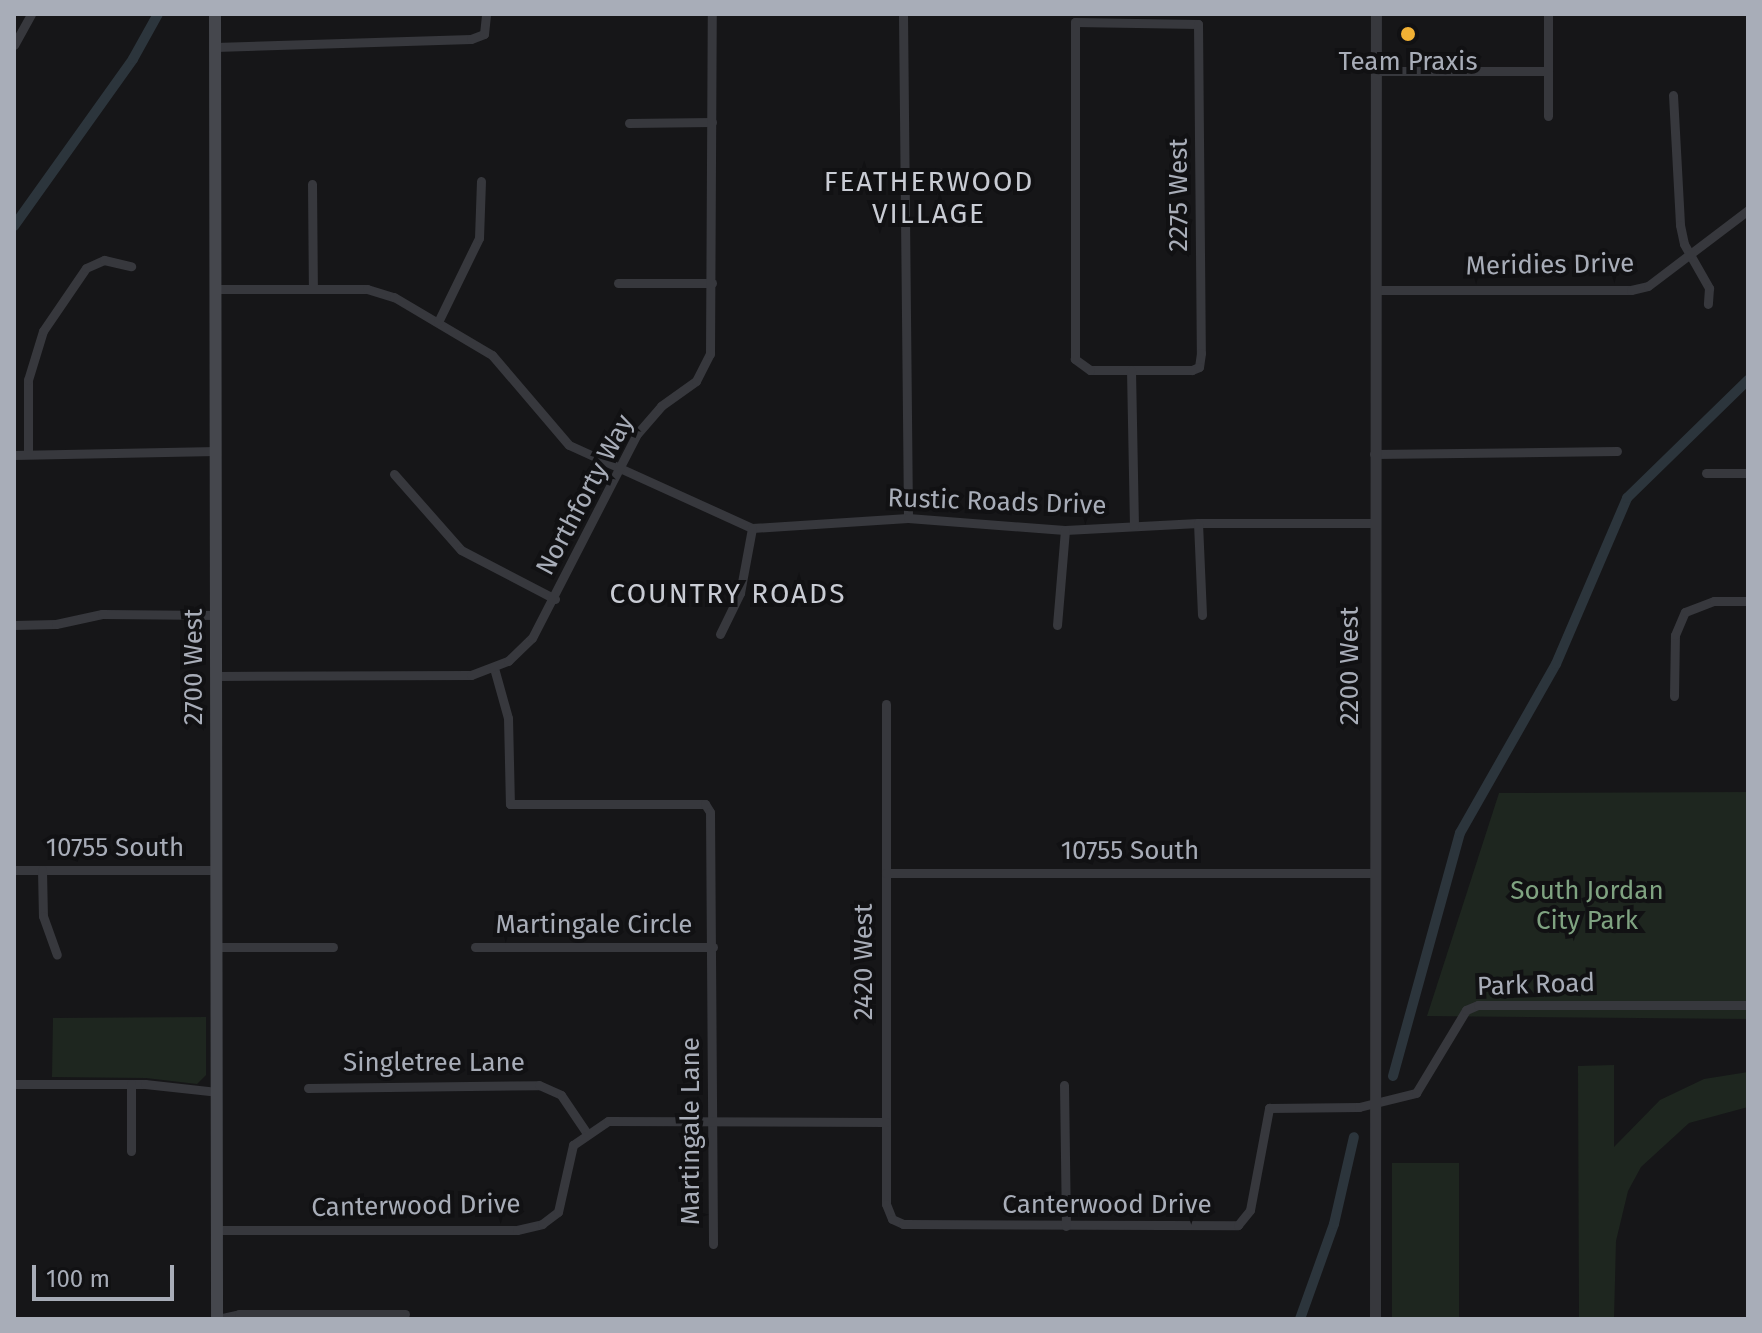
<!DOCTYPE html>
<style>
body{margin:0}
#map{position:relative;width:1762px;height:1333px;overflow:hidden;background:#161618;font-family:"Fira Sans",sans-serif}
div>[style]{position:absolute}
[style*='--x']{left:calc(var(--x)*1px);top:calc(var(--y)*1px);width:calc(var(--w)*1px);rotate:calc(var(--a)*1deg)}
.green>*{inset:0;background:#1e261f;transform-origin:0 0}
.canal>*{height:10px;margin:-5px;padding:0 5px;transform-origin:5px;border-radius:5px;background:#2c353c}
.minor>*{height:9px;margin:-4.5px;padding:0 4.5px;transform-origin:4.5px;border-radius:4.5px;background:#37383d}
.tertiary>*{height:11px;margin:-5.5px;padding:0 5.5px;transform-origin:5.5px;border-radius:5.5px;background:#37383d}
.secondary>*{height:12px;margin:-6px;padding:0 6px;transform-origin:6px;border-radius:6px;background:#45474d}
.dots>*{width:22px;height:22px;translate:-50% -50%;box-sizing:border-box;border:4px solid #111113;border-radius:50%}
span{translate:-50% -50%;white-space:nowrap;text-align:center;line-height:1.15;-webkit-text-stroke:8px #111113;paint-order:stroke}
.poi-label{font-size:26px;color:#a8adb8}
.street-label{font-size:26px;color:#a8adb8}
.park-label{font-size:26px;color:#7fa381}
.neighbourhood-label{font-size:28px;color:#c9ccd4;letter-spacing:2px}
.frame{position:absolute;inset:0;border:16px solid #a8adb8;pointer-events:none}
.scale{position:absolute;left:32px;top:1265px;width:142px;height:36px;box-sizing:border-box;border:4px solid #a8adb8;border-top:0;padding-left:10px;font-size:24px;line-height:28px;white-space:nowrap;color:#a8adb8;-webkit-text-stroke:6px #111113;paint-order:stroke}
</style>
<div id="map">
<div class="green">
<i style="clip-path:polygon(1748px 792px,1748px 1019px,1427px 1016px,1499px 793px)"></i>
<i style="clip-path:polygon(206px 1017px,206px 1075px,197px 1084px,146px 1078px,52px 1077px,53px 1018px)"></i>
<i style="clip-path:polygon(1614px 1065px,1614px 1147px,1660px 1100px,1704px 1079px,1748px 1072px,1748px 1107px,1689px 1123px,1641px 1167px,1628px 1191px,1616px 1241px,1614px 1319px,1579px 1319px,1578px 1066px)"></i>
<i style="left:1459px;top:1163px;width:156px;height:67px;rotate:90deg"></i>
</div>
<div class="canal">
<i style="--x:14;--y:226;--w:205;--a:-54.5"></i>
<i style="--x:133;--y:59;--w:51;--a:-60.9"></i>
<i style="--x:1393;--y:1076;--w:252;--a:-74.6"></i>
<i style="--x:1460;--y:833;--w:194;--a:-60.4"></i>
<i style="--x:1556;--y:664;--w:181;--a:-66.8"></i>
<i style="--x:1627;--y:498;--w:169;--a:-44.3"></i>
<i style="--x:1300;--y:1319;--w:101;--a:-70.3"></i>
<i style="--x:1334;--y:1224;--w:89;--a:-77.1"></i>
</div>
<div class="minor">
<i style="--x:903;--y:14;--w:504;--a:89.43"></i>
<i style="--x:1075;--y:22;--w:123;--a:0.9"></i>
<i style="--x:1198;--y:24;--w:329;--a:89.5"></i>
<i style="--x:1201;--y:353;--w:14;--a:98"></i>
<i style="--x:1199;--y:367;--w:8;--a:157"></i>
<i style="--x:1192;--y:370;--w:102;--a:180"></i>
<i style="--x:1090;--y:370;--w:19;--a:-144"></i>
<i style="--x:1075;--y:359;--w:337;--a:-90"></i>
<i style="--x:14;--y:45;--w:35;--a:-61"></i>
<i style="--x:215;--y:47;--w:256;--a:-1.8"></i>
<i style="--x:471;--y:39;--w:14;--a:-21"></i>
<i style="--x:484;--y:34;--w:20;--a:-84"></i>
<i style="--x:1376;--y:71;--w:172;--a:0"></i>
<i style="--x:1673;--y:95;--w:130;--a:86.9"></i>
<i style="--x:1680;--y:225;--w:19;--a:78"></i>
<i style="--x:1684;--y:244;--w:51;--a:60.4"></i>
<i style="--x:1709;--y:288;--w:16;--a:94"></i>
<i style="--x:1548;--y:116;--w:102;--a:-90"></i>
<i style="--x:629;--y:123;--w:83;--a:-0.7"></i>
<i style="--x:312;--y:184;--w:105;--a:89.5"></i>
<i style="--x:618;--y:283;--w:94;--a:0"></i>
<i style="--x:216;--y:289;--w:151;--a:0"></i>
<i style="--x:367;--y:289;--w:28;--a:17"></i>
<i style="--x:394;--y:297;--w:114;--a:30.6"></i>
<i style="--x:492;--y:355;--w:118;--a:49.5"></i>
<i style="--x:569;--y:445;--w:201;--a:24.4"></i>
<i style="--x:752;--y:528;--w:156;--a:-3.7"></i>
<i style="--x:908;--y:518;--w:157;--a:4.4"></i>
<i style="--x:1065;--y:530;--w:133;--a:-3"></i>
<i style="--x:1198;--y:523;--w:176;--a:0"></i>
<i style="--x:1375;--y:290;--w:256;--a:0"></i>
<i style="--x:1631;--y:290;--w:17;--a:-13"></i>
<i style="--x:1648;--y:286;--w:126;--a:-37.2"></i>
<i style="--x:438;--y:322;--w:93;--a:-64"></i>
<i style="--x:479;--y:238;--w:57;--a:-88"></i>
<i style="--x:1131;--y:370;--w:156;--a:88.9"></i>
<i style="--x:28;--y:451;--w:71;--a:-90"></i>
<i style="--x:28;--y:380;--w:51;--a:-73"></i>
<i style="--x:43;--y:331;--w:76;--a:-55.7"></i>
<i style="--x:86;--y:268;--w:20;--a:-24"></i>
<i style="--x:104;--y:260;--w:28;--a:13"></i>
<i style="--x:1374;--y:454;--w:243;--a:-0.7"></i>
<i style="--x:14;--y:455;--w:202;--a:-1.1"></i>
<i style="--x:1706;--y:473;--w:42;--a:0"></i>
<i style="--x:394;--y:474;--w:101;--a:48.6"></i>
<i style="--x:461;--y:550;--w:106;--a:27.5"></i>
<i style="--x:1198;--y:523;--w:92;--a:87.5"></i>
<i style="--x:14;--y:625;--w:42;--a:-1.4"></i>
<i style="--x:56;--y:624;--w:47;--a:-12.3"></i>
<i style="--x:102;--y:614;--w:114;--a:0.5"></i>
<i style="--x:1057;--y:625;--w:95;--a:-85.2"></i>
<i style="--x:720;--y:634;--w:46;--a:-64"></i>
<i style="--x:740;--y:593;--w:66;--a:-79.5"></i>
<i style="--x:494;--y:668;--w:52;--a:74.4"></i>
<i style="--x:508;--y:718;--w:86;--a:88.7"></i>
<i style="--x:510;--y:804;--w:195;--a:0"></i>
<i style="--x:705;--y:804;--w:9;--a:58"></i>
<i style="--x:710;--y:812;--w:432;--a:89.6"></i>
<i style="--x:216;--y:676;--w:255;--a:-0.2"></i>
<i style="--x:471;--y:675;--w:40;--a:-21"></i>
<i style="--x:508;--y:661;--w:33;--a:-44"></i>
<i style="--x:532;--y:638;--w:229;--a:-62.8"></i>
<i style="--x:637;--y:434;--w:37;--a:-49"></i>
<i style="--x:661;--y:406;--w:43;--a:-35.5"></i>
<i style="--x:696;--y:381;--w:30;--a:-63"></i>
<i style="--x:710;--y:354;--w:340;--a:-89.7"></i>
<i style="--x:1674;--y:696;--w:61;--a:-89.1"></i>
<i style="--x:1675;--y:635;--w:25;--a:-67"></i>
<i style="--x:1685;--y:612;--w:31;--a:-21"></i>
<i style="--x:1714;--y:601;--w:34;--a:0"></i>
<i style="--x:886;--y:704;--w:500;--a:90"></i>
<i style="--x:886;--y:1204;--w:16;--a:68"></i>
<i style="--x:892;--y:1219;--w:12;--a:24"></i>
<i style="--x:903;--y:1224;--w:335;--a:0.2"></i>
<i style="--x:1238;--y:1225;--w:19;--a:-51"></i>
<i style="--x:1250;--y:1210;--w:104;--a:-79.4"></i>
<i style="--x:1269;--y:1108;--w:90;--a:-0.6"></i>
<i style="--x:1359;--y:1107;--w:59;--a:-13.8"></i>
<i style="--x:1416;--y:1093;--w:97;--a:-58.9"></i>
<i style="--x:1466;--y:1010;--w:13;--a:-23"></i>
<i style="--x:1478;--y:1005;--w:270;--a:0"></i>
<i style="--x:14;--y:870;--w:202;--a:0"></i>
<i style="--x:42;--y:870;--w:46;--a:88.8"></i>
<i style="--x:43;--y:916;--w:41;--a:70.3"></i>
<i style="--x:886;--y:873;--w:488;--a:0"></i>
<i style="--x:216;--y:947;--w:117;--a:0"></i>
<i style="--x:475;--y:947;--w:238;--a:0"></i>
<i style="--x:14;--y:1084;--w:131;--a:0"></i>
<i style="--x:145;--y:1084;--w:72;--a:6.3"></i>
<i style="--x:131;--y:1084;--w:67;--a:90"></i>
<i style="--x:1064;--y:1085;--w:141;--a:89.2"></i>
<i style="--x:308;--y:1088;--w:231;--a:-0.7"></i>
<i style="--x:539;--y:1085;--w:24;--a:24"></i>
<i style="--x:561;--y:1095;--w:45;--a:56"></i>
<i style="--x:217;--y:1230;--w:300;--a:0"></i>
<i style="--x:517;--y:1230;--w:26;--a:-13"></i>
<i style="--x:542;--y:1224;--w:20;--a:-37"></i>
<i style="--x:558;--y:1212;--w:69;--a:-77.4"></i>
<i style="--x:573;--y:1145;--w:42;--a:-34.4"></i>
<i style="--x:608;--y:1121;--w:278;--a:0.2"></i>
<i style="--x:218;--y:1319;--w:22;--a:-13"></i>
<i style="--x:239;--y:1314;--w:166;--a:0"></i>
</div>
<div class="tertiary">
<i style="--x:1375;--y:1319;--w:1305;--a:-89.96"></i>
</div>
<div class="secondary">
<i style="--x:215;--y:14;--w:1305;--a:89.91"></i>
</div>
<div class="dots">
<i style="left:1408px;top:34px;background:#f2b134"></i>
</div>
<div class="poi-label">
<span style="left:1408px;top:62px">Team Praxis</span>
</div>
<div class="street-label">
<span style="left:1179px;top:195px;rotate:-90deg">2275 West</span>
<span style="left:1550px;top:265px;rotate:-1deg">Meridies Drive</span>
<span style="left:585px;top:495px;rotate:-62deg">Northforty Way</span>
<span style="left:997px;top:502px;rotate:2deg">Rustic Roads Drive</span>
<span style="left:1350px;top:666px;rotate:-90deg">2200 West</span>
<span style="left:194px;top:667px;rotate:-90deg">2700 West</span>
<span style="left:115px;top:848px">10755 South</span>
<span style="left:1130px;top:851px">10755 South</span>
<span style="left:594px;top:925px">Martingale Circle</span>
<span style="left:864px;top:962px;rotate:-90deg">2420 West</span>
<span style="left:1536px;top:985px;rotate:-2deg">Park Road</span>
<span style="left:434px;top:1063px">Singletree Lane</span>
<span style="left:691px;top:1131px;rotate:-90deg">Martingale Lane</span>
<span style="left:1107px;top:1205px">Canterwood Drive</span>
<span style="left:416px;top:1206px;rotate:-1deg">Canterwood Drive</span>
</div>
<div class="park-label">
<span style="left:1587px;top:906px">South Jordan<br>City Park</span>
</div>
<div class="neighbourhood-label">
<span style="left:929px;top:198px">FEATHERWOOD<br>VILLAGE</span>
<span style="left:728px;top:594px">COUNTRY ROADS</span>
</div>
<div class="frame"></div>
<div class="scale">100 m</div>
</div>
